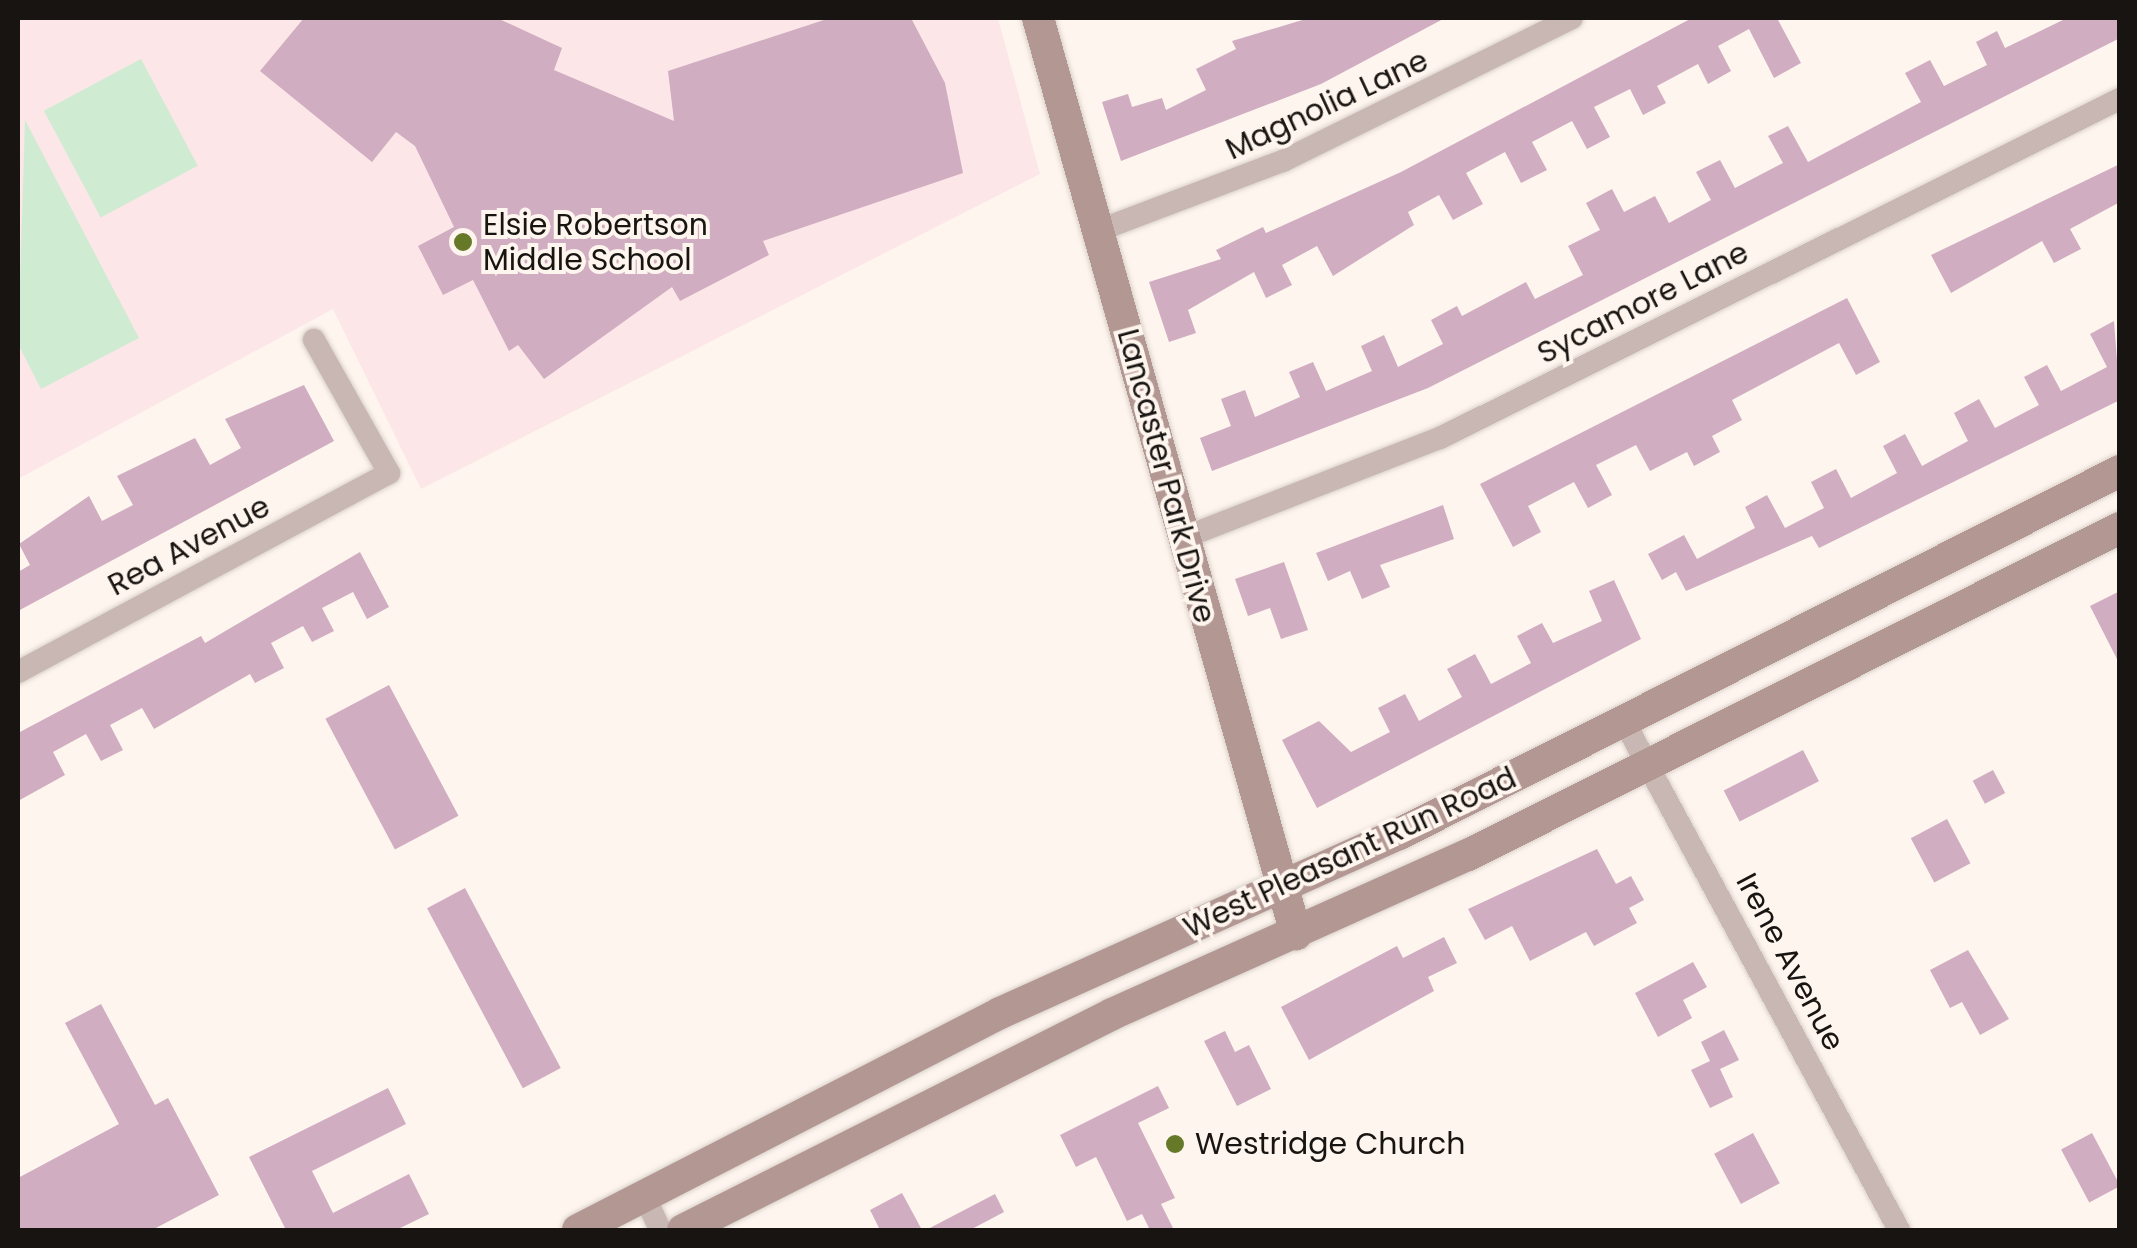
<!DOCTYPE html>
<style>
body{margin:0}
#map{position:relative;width:2137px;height:1248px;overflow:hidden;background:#fef5ee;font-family:Poppins,sans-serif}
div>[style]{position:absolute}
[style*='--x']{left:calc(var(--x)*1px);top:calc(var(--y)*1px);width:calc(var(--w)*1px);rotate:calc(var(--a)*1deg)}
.education>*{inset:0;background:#fce6e8}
.green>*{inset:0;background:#cfecd3;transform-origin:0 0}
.building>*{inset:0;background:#d0adc1;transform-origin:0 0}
.roads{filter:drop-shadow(0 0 2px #d9d1cb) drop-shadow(0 0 2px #d9d1cb)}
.street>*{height:22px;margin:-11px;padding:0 11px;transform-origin:11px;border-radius:11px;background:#c9b7b3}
.secondary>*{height:32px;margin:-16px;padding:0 16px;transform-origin:16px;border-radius:16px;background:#b29793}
.dots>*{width:28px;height:28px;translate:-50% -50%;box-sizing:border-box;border:5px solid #fef5ee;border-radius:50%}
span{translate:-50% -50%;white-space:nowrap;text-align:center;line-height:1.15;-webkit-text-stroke:8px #fef5ee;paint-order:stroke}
.street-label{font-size:30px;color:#181411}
.poi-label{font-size:30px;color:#181411}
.left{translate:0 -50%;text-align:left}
.frame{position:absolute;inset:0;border:20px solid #181411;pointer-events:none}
</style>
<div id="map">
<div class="education">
<i style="clip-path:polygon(18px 18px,998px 18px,1040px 174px,421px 489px,333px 309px,18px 479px)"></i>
</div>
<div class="green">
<i style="left:141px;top:59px;width:121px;height:110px;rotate:62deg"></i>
<i style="clip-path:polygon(25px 120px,139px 338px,41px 389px,18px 344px)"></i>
</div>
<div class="building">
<i style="clip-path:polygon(304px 18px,497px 18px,562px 48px,554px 70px,674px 121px,668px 71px,830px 18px,911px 18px,945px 83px,963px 173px,763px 241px,769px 255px,680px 301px,672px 287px,544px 379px,518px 345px,509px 351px,473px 280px,443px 295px,418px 246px,454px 227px,415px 146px,396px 132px,372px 162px,260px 71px)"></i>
<i style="clip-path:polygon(1309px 18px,1445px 18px,1321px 84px,1121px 161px,1102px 102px,1128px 94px,1132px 107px,1162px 98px,1166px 110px,1206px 90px,1196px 69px,1236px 49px,1232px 41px)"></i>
<i style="clip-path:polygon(1692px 18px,1777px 18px,1801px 63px,1774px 78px,1749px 29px,1718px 46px,1731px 71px,1708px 84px,1698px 64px,1657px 86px,1666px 103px,1643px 115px,1630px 89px,1594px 107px,1610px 137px,1587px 149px,1572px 121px,1532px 142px,1547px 170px,1521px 183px,1505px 152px,1466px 173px,1483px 204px,1453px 220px,1439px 195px,1408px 212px,1414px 225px,1333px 276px,1317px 246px,1282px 265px,1292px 285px,1266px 298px,1254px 272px,1188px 310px,1196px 333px,1169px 342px,1149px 282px,1221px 259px,1216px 250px,1263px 227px,1266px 233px,1401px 172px)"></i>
<i style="clip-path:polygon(2067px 18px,2120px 18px,2120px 38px,1428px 388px,1212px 471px,1200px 438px,1231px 426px,1221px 399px,1245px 390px,1255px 417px,1300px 397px,1289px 372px,1313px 362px,1326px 391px,1372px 371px,1361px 346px,1384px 335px,1398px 367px,1443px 344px,1431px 320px,1457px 306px,1462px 316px,1526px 282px,1535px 299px,1583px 275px,1568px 246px,1600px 230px,1586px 203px,1612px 189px,1624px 212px,1655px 196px,1669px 223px,1711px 200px,1696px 172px,1720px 160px,1735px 188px,1783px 163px,1768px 136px,1788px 126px,1808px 162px,1921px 102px,1905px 73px,1930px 60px,1944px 86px,1987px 65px,1976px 42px,1997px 31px,2005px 48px)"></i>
<i style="clip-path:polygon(2120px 164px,2120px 202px,2070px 229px,2081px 249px,2054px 263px,2042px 241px,1951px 293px,1931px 255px)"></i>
<i style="clip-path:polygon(1847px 298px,1880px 362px,1856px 375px,1839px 343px,1732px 400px,1742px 420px,1712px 436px,1720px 452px,1694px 466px,1687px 452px,1650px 471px,1636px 445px,1596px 465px,1612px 495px,1588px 508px,1574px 482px,1528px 506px,1541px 532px,1513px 547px,1480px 484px)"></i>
<i style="clip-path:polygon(2114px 321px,2120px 400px,1819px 548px,1812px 536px,1686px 591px,1676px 572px,1662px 580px,1648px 554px,1684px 535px,1697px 559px,1755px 528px,1745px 507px,1767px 495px,1785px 528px,1824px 508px,1811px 482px,1836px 469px,1851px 498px,1897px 473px,1883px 446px,1905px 434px,1922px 466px,1968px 441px,1954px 413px,1979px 399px,1995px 428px,2039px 405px,2024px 377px,2047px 365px,2061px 391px,2107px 367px,2090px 334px)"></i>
<i style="clip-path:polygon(304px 385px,334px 441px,18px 611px,18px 572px,30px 565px,19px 544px,89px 496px,102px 521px,133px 505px,117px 476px,195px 438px,210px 465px,241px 448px,225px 419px)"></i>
<i style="clip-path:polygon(1443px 505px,1454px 539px,1380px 565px,1390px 587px,1362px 599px,1350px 571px,1328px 581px,1316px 553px)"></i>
<i style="clip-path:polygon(360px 552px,389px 607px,367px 619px,353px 592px,322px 608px,334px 631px,312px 642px,303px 626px,271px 643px,284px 668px,255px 683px,250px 674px,154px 729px,142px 708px,110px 725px,123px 750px,101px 761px,86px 734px,53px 752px,65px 775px,18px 801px,18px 733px,201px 636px,205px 643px)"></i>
<i style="clip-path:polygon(1284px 562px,1308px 630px,1281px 639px,1270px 608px,1248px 616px,1235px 579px)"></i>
<i style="clip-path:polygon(1614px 580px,1641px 639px,1317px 808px,1282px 740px,1319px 721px,1351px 752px,1390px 732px,1378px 708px,1405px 694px,1419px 721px,1462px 697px,1447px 669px,1475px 654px,1491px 684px,1531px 663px,1517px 636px,1542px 623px,1553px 643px,1602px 621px,1589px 591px)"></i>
<i style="clip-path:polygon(2120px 591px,2120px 665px,2090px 606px)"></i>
<i style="left:389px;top:685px;width:148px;height:72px;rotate:62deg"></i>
<i style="left:1803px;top:750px;width:35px;height:89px;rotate:63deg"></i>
<i style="left:1993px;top:770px;width:26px;height:23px;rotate:62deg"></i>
<i style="left:1947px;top:819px;width:50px;height:41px;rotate:62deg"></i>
<i style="clip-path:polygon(1597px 849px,1616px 884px,1631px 876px,1644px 900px,1629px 908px,1637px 923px,1594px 946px,1586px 932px,1530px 961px,1512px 926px,1485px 940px,1468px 909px)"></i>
<i style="left:465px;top:888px;width:204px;height:43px;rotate:62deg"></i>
<i style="clip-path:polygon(1444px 937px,1457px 963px,1428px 977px,1434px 991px,1309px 1060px,1281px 1007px,1397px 946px,1403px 958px)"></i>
<i style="clip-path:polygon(1968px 950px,2009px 1019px,1980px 1035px,1962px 1002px,1950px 1008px,1930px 970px)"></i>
<i style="clip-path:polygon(1693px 962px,1707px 987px,1683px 1000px,1692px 1018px,1658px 1037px,1635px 993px)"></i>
<i style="clip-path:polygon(101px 1004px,155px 1105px,168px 1098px,219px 1195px,152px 1230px,18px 1230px,18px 1178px,119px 1124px,65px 1023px)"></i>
<i style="clip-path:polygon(1724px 1030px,1739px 1060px,1720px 1069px,1733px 1097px,1710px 1108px,1691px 1070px,1710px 1061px,1701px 1042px)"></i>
<i style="clip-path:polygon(1225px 1031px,1235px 1052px,1249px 1045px,1271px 1089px,1237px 1106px,1204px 1041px)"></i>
<i style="clip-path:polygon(1158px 1086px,1169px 1108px,1138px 1123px,1175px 1198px,1161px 1204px,1174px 1230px,1150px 1230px,1142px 1214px,1127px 1221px,1096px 1157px,1076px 1167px,1060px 1135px)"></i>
<i style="clip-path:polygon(388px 1088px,406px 1124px,312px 1171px,333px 1213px,409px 1174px,429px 1214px,396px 1230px,286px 1230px,249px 1157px)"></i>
<i style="left:1753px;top:1133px;width:57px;height:44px;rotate:62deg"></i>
<i style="left:2092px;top:1133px;width:60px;height:35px;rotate:62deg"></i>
<i style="clip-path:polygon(902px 1193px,922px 1230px,880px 1230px,870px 1210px)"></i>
<i style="clip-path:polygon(995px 1194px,1004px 1212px,970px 1230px,926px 1230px)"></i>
</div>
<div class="roads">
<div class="street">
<i style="--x:1100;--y:230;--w:196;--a:-20.7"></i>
<i style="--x:1283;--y:161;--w:322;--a:-26.3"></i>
<i style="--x:1183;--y:538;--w:276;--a:-21.3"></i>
<i style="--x:1440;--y:438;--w:760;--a:-26.5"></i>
<i style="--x:18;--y:672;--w:421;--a:-28.2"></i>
<i style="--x:389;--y:473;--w:153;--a:-119.4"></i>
<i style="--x:1625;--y:723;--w:576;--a:61.61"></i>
<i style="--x:644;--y:1195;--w:38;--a:65"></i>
</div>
<div class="secondary">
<i style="--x:1038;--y:18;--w:952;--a:74.27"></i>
<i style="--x:578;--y:1230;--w:475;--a:-27.2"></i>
<i style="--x:1000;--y:1013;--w:437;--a:-24.2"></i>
<i style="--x:1399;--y:834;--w:807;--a:-26.72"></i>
<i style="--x:683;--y:1230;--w:480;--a:-26.7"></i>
<i style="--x:1112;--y:1014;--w:390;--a:-24.1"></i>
<i style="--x:1468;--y:855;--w:729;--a:-26.64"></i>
</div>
</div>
<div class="dots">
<i style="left:463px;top:242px;background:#657929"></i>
<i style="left:1175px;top:1144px;background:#657929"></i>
</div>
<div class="street-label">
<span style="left:1327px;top:105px;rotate:-25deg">Magnolia Lane</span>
<span style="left:1643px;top:303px;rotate:-27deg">Sycamore Lane</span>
<span style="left:1166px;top:476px;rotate:75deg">Lancaster Park Drive</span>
<span style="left:189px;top:546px;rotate:-28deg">Rea Avenue</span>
<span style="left:1350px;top:853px;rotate:-25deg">West Pleasant Run Road</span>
<span style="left:1790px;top:962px;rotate:62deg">Irene Avenue</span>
</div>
<div class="poi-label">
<span class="left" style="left:483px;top:242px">Elsie Robertson<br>Middle School</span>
<span class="left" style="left:1195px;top:1144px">Westridge Church</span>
</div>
<div class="frame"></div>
</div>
